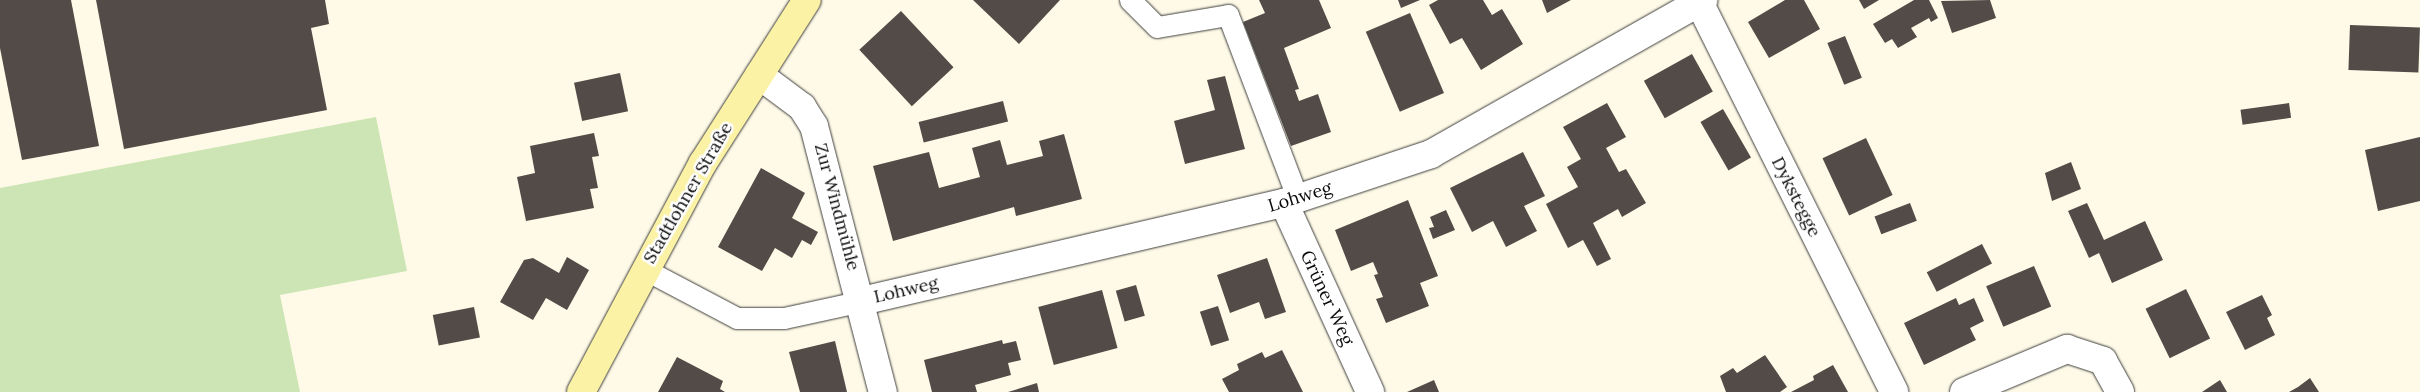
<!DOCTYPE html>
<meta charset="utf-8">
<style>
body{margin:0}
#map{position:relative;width:2420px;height:392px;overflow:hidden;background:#fefae7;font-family:Lora,serif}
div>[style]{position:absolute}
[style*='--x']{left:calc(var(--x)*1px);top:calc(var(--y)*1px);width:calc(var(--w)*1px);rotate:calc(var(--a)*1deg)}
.green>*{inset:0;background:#cde5b4}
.building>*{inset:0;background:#524b47;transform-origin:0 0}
.roads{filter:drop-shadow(0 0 1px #3d3d3d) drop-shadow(0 0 1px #3d3d3d)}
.service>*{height:21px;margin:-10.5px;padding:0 10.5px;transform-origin:10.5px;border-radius:10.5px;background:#fff}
.minor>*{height:28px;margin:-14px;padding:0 14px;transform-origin:14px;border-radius:14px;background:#fff}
.secondary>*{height:28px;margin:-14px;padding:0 14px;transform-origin:14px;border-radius:14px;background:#fbf2a6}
span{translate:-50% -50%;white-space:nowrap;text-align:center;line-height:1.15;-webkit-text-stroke:5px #fff;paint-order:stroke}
.street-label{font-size:18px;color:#0a0a0a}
</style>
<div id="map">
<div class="green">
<i style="clip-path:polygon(376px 117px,407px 271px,280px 295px,300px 392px,0 392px,0 188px)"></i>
</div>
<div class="building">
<i style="clip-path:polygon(0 0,71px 0,99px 146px,22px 160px,0 48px)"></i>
<i style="clip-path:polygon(96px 0,325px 0,329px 24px,311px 28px,327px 110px,124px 149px)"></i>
<i style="clip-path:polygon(973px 0,1060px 0,1019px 44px)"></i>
<i style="clip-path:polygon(1259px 0,1319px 0,1331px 28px,1284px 48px,1299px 89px,1295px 90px,1299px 101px,1318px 94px,1331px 132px,1291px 146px,1243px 22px,1265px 13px)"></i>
<i style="clip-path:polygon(1398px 0,1420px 0,1401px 8px)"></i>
<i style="clip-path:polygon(1438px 0,1483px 0,1492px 15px,1502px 9px,1523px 44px,1481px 70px,1462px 38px,1450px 44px,1429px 5px)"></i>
<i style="clip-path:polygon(1542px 0,1571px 0,1547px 13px)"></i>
<i style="clip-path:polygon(1785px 0,1804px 0,1820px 29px,1769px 58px,1748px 22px)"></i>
<i style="clip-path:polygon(1859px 0,1879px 0,1864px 9px)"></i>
<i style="clip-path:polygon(1914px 0,1929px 0,1938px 18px,1931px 22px,1929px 18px,1911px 28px,1917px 37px,1898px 48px,1892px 39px,1885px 43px,1873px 24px)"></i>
<i style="clip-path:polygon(1990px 0,1996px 18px,1952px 33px,1941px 1px)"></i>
<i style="left:901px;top:11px;width:77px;height:57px;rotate:47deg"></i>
<i style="left:1410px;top:13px;width:87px;height:48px;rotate:67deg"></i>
<i style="left:2350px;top:25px;width:70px;height:45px;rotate:2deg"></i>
<i style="left:1845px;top:36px;width:45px;height:19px;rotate:68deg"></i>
<i style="left:1692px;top:54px;width:43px;height:55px;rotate:61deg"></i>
<i style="left:620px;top:73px;width:39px;height:47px;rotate:78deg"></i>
<i style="clip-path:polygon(1225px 76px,1245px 149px,1185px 164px,1174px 121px,1215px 110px,1207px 80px)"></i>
<i style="left:1003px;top:101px;width:21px;height:87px;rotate:76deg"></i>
<i style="clip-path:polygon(1607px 103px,1626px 137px,1606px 148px,1619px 172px,1626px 169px,1646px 203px,1622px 217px,1618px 209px,1593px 223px,1611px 259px,1597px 266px,1583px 240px,1568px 248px,1546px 204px,1578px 187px,1567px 167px,1581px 159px,1563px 127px)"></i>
<i style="left:2289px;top:103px;width:15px;height:49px;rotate:82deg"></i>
<i style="left:1723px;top:109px;width:56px;height:26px;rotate:60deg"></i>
<i style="clip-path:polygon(594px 133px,599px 156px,592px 157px,598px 188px,590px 189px,594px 208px,526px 221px,517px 177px,535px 173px,530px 146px)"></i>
<i style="clip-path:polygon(1064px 134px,1082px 199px,1016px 216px,1014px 207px,893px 241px,873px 166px,929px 152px,939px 188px,980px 177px,972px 148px,1000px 140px,1007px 165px,1043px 156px,1039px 141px)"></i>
<i style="clip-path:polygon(2420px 137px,2420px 201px,2378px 211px,2365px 150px)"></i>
<i style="left:1866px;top:138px;width:63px;height:48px;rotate:65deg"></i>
<i style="clip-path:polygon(1523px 152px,1545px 196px,1524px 206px,1537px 231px,1506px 247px,1493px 221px,1472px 232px,1450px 188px)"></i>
<i style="clip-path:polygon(2071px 162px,2081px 189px,2052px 201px,2045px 173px)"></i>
<i style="clip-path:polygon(761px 168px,805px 193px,792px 218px,818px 232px,811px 245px,802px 240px,792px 258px,775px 248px,762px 271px,718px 247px)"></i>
<i style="clip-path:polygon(1408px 200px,1438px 276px,1420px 283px,1429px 306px,1386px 323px,1376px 299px,1383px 297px,1374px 275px,1378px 274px,1373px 262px,1351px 271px,1335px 230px)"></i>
<i style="left:1910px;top:203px;width:19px;height:38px;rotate:69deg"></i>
<i style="clip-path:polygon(2087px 203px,2104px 240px,2145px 221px,2163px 260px,2112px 283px,2099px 253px,2089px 258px,2068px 211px)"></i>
<i style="clip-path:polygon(1446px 210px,1455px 230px,1433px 239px,1429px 228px,1434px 227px,1430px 217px)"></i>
<i style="left:1982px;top:244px;width:22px;height:62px;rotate:63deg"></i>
<i style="clip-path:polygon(567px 257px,589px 270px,567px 310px,546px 298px,533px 320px,500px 302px,524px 260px,533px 258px,559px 273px)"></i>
<i style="clip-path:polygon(1267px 258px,1286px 312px,1265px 319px,1259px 302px,1230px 313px,1217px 275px)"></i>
<i style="left:2034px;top:266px;width:44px;height:52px;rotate:67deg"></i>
<i style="left:1136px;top:285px;width:32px;height:21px;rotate:74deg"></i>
<i style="left:2186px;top:289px;width:55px;height:45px;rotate:64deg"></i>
<i style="left:1102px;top:290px;width:60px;height:66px;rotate:75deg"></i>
<i style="clip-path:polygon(2262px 295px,2272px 315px,2267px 318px,2275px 335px,2245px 350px,2226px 312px)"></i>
<i style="clip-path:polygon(1956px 298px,1959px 305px,1974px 298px,1984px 321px,1970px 328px,1976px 340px,1924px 365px,1904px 323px)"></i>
<i style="left:1218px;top:306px;width:36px;height:19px;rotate:72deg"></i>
<i style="left:474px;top:307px;width:31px;height:42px;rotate:79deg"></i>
<i style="clip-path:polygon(1002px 340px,1003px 344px,1016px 341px,1021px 360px,1008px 363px,1011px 375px,975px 385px,977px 392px,932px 392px,924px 360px)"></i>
<i style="clip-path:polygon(835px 341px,847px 392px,800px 392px,789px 352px)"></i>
<i style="clip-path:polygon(1282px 350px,1303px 392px,1229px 392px,1222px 379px,1239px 370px,1237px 364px,1262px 352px,1265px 358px)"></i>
<i style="clip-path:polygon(1765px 355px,1787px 387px,1780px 392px,1726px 392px,1720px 376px,1733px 368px,1737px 373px)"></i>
<i style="clip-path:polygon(677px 357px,723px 381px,720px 389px,725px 392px,658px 392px)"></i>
<i style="clip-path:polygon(1833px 365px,1848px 392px,1791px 392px,1814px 380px,1813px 376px)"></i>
<i style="clip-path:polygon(2310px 378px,2319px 392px,2289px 392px,2298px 387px)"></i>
<i style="clip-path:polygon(1434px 380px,1439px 392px,1407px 392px)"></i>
<i style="clip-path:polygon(2220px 380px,2227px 392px,2202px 392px)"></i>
<i style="clip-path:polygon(1037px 383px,1039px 392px,1008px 392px)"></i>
</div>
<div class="roads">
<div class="service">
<i style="--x:1130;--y:0;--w:38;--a:45"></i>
<i style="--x:1157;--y:27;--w:72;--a:-9.6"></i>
<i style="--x:1228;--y:15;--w:197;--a:69.2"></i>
<i style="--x:644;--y:269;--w:105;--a:27.8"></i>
<i style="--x:737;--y:318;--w:47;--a:0"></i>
<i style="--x:784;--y:318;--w:80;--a:-12.3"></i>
</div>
<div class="minor">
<i style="--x:1699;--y:2;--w:436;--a:63.4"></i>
<i style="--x:759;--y:75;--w:54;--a:36.7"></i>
<i style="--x:802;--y:107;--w:22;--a:58"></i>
<i style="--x:814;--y:126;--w:275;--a:75.5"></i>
<i style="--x:1284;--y:203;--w:208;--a:65.5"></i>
<i style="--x:862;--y:301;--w:433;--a:-13.1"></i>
<i style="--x:1284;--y:203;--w:155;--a:-18.4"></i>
<i style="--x:1431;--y:154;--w:313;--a:-29.5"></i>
<i style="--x:1964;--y:392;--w:112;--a:-22.7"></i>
<i style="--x:2067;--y:349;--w:38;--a:18"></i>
<i style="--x:2103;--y:361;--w:35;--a:61"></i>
</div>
<div class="secondary">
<i style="--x:581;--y:392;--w:259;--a:-62"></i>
<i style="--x:703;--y:163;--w:193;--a:-57.5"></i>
</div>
</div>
<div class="street-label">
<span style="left:688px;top:193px;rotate:-60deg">Stadtlohner Straße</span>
<span style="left:1300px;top:197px;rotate:-17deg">Lohweg</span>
<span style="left:1796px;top:197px;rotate:63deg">Dykstegge</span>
<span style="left:837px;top:207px;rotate:75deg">Zur Windmühle</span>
<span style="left:906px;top:290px;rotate:-13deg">Lohweg</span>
<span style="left:1327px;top:298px;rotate:65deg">Grüner Weg</span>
</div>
</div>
